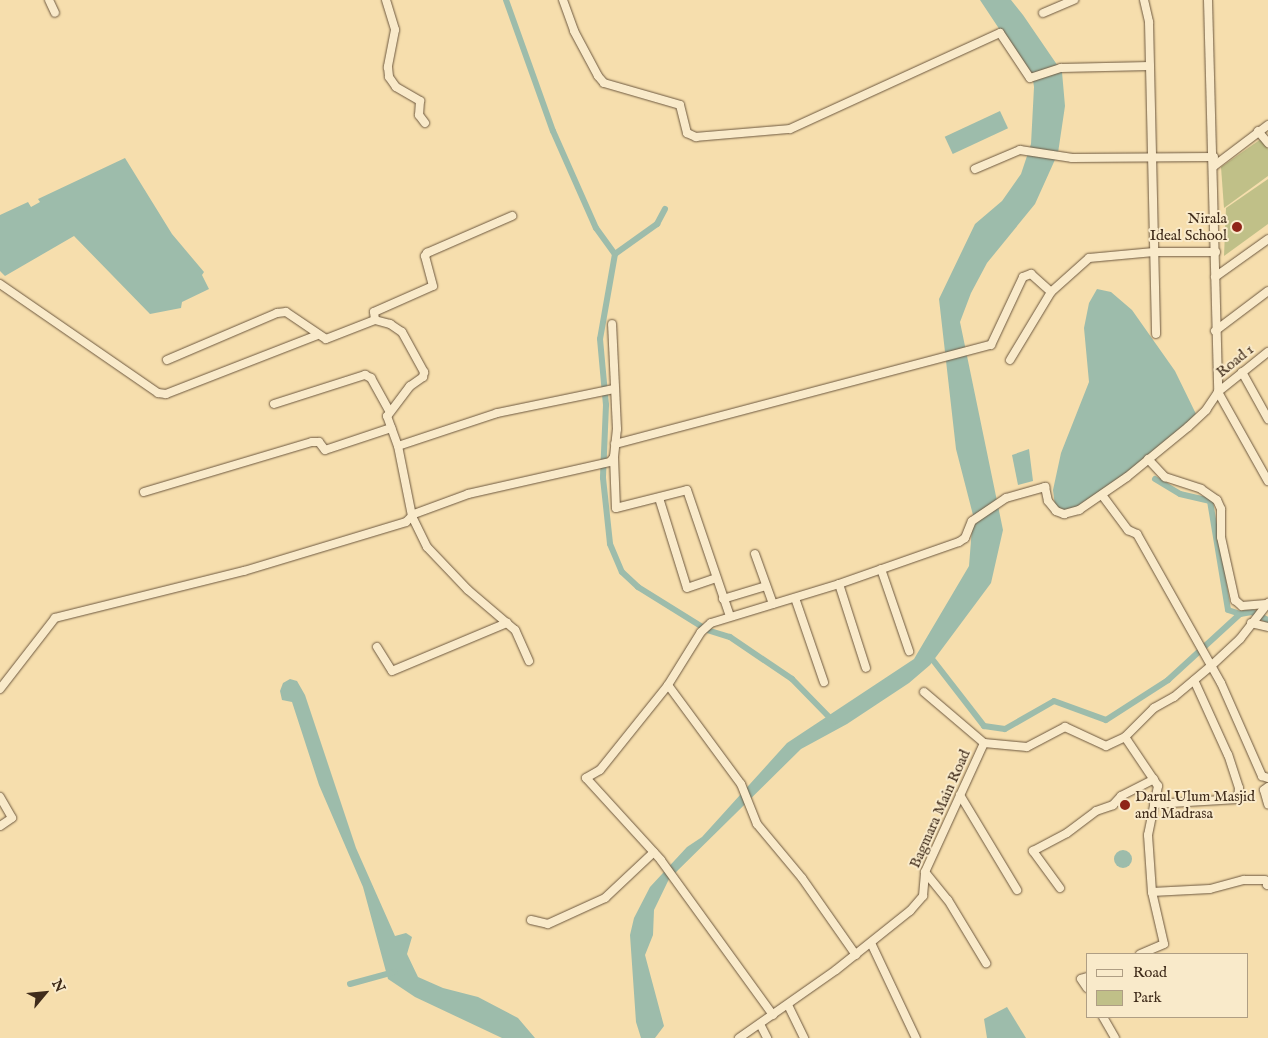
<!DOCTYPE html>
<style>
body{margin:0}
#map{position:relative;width:1268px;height:1038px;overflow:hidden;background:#f6dead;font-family:"IM FELL English",serif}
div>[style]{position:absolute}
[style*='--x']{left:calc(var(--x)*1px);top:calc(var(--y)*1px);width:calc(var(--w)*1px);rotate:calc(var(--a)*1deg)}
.green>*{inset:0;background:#c0c088}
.water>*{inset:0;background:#9dbcab;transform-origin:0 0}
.round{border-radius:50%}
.canal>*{height:6px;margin:-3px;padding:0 3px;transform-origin:3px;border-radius:3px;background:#9dbcab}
.roads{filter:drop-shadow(0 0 1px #6d583f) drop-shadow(0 0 1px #6d583f)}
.minor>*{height:8px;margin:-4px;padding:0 4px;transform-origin:4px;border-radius:4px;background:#f9eaca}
.dots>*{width:14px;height:14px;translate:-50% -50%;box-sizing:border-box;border:2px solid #f9eaca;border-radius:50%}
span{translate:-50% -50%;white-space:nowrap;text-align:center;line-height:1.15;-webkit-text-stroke:4px #f9eaca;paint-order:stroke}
.poi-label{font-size:15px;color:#3f2b1a}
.right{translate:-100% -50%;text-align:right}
.left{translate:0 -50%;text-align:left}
.street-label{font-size:15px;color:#3f2b1a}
.legend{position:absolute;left:1086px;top:953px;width:162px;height:65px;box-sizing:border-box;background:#f9eaca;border:1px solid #af9e84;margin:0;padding:6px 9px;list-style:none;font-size:15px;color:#3f2b1a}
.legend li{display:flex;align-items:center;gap:10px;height:25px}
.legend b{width:25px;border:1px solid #af9e84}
.north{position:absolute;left:20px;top:968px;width:50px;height:50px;-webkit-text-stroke:4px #f9eaca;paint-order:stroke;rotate:62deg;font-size:14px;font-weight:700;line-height:20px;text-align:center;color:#3f2b1a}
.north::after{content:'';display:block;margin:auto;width:18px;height:22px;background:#3f2b1a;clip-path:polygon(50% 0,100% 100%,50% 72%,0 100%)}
</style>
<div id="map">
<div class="green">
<i style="clip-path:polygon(1261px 139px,1268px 149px,1268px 176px,1224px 208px,1221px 167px)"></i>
<i style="clip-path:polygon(1268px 179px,1268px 224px,1224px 256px,1226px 208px)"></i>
</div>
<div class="water">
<i style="clip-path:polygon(980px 0,1011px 0,1023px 15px,1062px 72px,1065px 106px,1058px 153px,1035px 204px,987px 263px,971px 293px,960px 322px,1003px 530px,991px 583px,930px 665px,909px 683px,847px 724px,801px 749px,669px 879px,654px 910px,653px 935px,645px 955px,664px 1026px,655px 1038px,641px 1038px,636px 1022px,630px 935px,634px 918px,650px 887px,687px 847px,702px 837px,787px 743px,914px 659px,969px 566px,973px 515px,956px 449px,939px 299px,975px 224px,1002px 201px,1021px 174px,1031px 144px,1034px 87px,1033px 80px)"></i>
<i style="left:1000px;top:111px;width:19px;height:61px;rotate:65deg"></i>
<i style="clip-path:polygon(125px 158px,172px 234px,204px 272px,202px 275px,209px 289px,182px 302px,181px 308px,150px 314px,74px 236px,5px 276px,0 271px,0 215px,28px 202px,31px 207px,40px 202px,38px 199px)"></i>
<i style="clip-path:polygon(1097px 289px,1111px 292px,1132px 310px,1175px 371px,1196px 414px,1192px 422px,1090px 502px,1065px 512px,1055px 506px,1053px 490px,1061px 453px,1089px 382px,1084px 328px,1089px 303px)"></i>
<i style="clip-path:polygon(1029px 449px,1033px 481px,1018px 485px,1012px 455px)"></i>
<i style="clip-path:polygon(290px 679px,297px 681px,305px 695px,356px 848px,395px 936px,406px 933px,412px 937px,407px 954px,418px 977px,443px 988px,478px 997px,518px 1018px,535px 1038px,502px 1038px,415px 997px,388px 979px,363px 887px,319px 785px,292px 702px,282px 700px,280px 691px,283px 683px)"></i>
<i class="round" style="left:1114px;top:850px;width:18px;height:18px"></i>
<i style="clip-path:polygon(1007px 1007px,1026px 1038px,987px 1038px,984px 1019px)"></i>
</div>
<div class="canal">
<i style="--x:506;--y:0;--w:139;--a:70.3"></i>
<i style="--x:553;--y:131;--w:106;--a:66.1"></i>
<i style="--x:596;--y:228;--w:32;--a:54"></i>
<i style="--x:615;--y:254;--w:86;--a:100"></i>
<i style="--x:600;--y:339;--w:66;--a:84.8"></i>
<i style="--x:606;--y:405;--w:73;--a:92.4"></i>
<i style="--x:603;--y:478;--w:66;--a:83.9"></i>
<i style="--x:610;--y:544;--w:30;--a:67"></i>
<i style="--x:622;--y:572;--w:22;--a:43"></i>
<i style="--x:638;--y:587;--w:81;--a:31.9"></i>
<i style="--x:707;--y:630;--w:24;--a:17"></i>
<i style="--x:730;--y:637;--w:75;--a:34.1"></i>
<i style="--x:792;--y:679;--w:59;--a:45.7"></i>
<i style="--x:615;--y:254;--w:52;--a:-35.5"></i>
<i style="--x:657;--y:224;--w:17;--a:-62"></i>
<i style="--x:1155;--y:479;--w:29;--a:31"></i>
<i style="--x:1180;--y:494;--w:31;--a:13"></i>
<i style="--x:1210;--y:501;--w:110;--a:80.6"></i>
<i style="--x:1228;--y:610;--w:13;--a:18"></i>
<i style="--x:1240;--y:614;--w:12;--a:-9"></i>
<i style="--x:1252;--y:612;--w:18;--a:27"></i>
<i style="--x:929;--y:655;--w:90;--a:52.2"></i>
<i style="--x:984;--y:726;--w:21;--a:8"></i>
<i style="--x:1005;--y:729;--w:56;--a:-29.7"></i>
<i style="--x:1054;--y:701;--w:55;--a:20.1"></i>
<i style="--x:1106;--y:720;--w:74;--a:-32.8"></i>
<i style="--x:1168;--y:680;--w:98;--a:-42.5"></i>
<i style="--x:350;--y:984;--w:46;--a:-15.3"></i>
</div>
<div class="roads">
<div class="minor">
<i style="--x:49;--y:0;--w:14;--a:65"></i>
<i style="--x:386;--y:0;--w:31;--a:73"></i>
<i style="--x:395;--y:30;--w:38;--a:101"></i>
<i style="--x:388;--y:67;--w:10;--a:84"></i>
<i style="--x:389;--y:77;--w:12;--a:55"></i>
<i style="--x:396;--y:87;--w:28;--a:30"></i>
<i style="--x:420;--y:101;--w:14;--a:94"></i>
<i style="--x:419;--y:115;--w:10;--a:53"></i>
<i style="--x:563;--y:0;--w:33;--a:70"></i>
<i style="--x:574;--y:31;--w:51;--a:61.9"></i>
<i style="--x:598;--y:76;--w:9;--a:49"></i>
<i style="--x:604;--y:83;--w:79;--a:16.1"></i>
<i style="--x:680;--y:105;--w:29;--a:76"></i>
<i style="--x:687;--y:133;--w:10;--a:24"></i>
<i style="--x:696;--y:137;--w:94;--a:-4.9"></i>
<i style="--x:790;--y:129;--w:231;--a:-24.6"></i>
<i style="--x:1000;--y:33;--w:54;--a:56.3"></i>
<i style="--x:1030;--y:78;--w:33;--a:-18"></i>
<i style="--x:1061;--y:68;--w:89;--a:-1.3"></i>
<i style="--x:1144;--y:0;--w:23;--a:77"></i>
<i style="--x:1149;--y:22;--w:312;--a:88.7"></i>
<i style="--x:1208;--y:0;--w:392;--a:88.5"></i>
<i style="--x:1218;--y:392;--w:102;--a:60.7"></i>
<i style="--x:1043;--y:13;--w:34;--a:-23"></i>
<i style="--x:1258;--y:131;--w:16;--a:50"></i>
<i style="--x:1214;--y:166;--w:68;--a:-37.2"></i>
<i style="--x:975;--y:169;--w:49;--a:-22.9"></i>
<i style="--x:1020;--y:150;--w:53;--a:8.7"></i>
<i style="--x:1072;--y:158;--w:142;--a:-0.4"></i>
<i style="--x:1215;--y:277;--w:65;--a:-35.6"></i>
<i style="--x:0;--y:284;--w:192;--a:34.6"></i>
<i style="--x:158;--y:393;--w:8;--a:7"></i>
<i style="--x:166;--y:394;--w:162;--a:-21.3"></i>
<i style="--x:375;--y:320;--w:8;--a:-97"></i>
<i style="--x:374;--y:312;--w:64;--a:-23.8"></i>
<i style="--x:433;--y:286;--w:31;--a:-105"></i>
<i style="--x:425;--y:256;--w:4;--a:-56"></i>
<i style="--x:427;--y:253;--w:93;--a:-23.5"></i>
<i style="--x:1215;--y:331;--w:66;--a:-37"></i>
<i style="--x:167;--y:360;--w:120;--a:-23.1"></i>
<i style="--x:277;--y:313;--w:9;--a:-6"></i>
<i style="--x:286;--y:312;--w:48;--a:34"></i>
<i style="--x:326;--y:339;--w:53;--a:-21.2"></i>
<i style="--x:375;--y:320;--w:16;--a:15"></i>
<i style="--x:390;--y:324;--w:14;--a:34"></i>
<i style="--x:402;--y:332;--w:46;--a:61.2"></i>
<i style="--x:424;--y:372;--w:5;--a:101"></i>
<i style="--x:423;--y:377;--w:16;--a:145"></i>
<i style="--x:410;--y:386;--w:38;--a:127"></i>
<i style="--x:387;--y:416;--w:32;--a:70"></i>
<i style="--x:1010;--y:360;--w:79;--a:-58.9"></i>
<i style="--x:1051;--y:292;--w:51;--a:-41.8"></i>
<i style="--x:1089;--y:258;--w:65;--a:-5.3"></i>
<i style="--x:1154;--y:252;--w:62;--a:0"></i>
<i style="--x:1242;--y:372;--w:54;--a:61"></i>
<i style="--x:274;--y:404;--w:96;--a:-17.7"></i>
<i style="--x:365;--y:375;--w:7;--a:27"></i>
<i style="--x:371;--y:378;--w:38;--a:61"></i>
<i style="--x:615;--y:444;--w:389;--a:-14.8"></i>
<i style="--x:991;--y:345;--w:75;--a:-64.8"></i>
<i style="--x:1023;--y:277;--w:9;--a:-21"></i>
<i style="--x:1031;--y:274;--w:27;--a:42"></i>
<i style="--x:614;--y:457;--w:51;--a:87.8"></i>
<i style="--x:616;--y:508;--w:73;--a:-14.2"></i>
<i style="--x:687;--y:490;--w:133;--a:71.2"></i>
<i style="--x:1148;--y:459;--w:25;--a:47"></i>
<i style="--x:1165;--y:477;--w:38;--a:18"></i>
<i style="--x:1201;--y:489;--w:19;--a:35"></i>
<i style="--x:1217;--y:500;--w:10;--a:66"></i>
<i style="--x:1221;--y:509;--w:28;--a:90"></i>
<i style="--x:1221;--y:537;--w:65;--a:77.5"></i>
<i style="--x:1235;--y:600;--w:9;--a:41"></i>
<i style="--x:1242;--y:606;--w:24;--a:-5"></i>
<i style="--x:144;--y:492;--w:175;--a:-16.6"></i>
<i style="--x:312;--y:442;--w:7;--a:0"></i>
<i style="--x:319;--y:442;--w:10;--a:53"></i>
<i style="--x:325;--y:450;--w:70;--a:-18.4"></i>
<i style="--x:1102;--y:495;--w:44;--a:53.4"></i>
<i style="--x:1128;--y:530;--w:10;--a:24"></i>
<i style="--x:1137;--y:534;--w:171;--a:60.6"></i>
<i style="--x:1221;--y:683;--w:102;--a:66.2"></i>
<i style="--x:1262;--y:776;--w:6;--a:18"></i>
<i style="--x:659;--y:498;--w:94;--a:72.7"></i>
<i style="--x:687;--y:588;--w:31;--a:-19"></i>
<i style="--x:755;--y:554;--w:53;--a:70.2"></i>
<i style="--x:881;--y:569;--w:87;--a:71.1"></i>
<i style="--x:839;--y:584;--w:88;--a:72.2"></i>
<i style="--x:795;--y:598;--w:89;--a:71"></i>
<i style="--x:723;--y:599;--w:45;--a:-16.8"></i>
<i style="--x:1251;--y:623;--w:17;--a:13"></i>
<i style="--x:377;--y:647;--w:28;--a:58"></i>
<i style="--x:392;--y:671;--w:125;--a:-22.7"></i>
<i style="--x:529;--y:661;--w:34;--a:-114"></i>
<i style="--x:515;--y:630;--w:62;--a:-139.6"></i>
<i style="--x:468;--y:590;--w:59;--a:-133.6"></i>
<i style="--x:427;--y:547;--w:34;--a:-116"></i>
<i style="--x:412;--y:516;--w:71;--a:-101.3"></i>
<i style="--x:398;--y:446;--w:104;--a:-18.4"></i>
<i style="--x:497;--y:413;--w:119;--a:-11.6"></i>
<i style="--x:668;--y:685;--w:123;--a:53.6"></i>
<i style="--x:741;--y:784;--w:43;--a:68.2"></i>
<i style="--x:757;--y:824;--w:70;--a:50.2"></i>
<i style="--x:802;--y:878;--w:94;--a:55"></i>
<i style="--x:0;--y:689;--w:90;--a:-52.2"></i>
<i style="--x:55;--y:618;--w:195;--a:-14"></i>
<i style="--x:244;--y:571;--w:169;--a:-16.8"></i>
<i style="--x:406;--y:522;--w:11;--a:-45"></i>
<i style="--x:414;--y:514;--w:58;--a:-20.3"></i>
<i style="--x:468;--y:494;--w:146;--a:-12.7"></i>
<i style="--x:610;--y:462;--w:6;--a:-51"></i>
<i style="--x:614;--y:457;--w:28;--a:-84"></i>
<i style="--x:617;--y:429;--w:105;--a:-92.7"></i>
<i style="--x:924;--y:692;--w:79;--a:40.4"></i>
<i style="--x:1125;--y:737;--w:59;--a:56"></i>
<i style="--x:1158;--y:786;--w:50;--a:101.5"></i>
<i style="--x:1148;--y:835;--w:57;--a:86"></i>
<i style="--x:1152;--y:892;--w:53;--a:77"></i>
<i style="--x:1164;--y:944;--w:26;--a:157"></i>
<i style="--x:1268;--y:787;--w:5;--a:143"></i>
<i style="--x:1264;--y:790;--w:15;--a:74"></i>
<i style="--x:960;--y:795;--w:111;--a:59"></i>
<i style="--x:0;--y:797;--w:24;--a:60"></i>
<i style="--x:12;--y:818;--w:14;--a:146"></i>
<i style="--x:1154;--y:804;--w:84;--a:-3.4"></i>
<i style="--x:1238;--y:799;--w:11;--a:-85"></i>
<i style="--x:1239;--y:788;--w:35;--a:-108"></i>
<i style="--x:1228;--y:755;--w:82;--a:-114.4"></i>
<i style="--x:925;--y:872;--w:36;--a:51"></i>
<i style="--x:948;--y:900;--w:74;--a:58.9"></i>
<i style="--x:1267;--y:885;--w:1;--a:-45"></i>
<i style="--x:1060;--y:888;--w:46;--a:-126.1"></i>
<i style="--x:1033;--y:851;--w:38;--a:-28"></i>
<i style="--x:1067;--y:833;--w:36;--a:-37"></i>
<i style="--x:1096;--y:811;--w:18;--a:-19"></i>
<i style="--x:1113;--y:805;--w:12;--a:-48"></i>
<i style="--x:1121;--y:796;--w:37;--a:-27"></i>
<i style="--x:1152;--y:892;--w:58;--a:-3"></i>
<i style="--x:1210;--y:889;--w:35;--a:-15"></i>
<i style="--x:1244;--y:880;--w:21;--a:0"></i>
<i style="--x:531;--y:920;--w:17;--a:13"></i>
<i style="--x:548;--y:924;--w:63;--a:-24.5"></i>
<i style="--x:605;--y:898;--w:67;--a:-43.2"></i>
<i style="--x:871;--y:943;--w:105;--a:64.7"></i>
<i style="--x:1087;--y:977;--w:6;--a:162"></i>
<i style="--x:1081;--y:979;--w:11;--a:56"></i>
<i style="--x:788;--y:1005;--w:37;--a:64"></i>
<i style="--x:773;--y:1015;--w:191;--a:-125.9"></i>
<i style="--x:661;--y:860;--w:111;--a:-132.4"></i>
<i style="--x:586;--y:778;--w:16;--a:-30"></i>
<i style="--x:600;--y:770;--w:109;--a:-51.3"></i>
<i style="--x:668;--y:685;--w:62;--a:-58.1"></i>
<i style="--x:701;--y:632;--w:13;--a:-42"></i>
<i style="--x:711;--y:623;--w:134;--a:-16.9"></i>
<i style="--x:839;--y:584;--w:127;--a:-19.3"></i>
<i style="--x:959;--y:542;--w:7;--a:-34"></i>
<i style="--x:965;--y:538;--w:18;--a:-68"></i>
<i style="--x:972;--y:521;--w:41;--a:-34.1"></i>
<i style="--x:1006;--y:498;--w:41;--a:-15.8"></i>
<i style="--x:1045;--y:487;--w:14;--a:78"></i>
<i style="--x:1048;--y:501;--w:13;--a:51"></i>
<i style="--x:1056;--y:511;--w:9;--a:21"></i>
<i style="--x:1064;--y:514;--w:16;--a:-15"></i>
<i style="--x:1079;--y:510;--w:58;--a:-34.5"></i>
<i style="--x:1127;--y:477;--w:79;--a:-39.3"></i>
<i style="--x:1188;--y:427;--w:25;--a:-43"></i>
<i style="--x:1206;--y:410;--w:22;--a:-56"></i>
<i style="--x:1218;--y:392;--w:64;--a:-38.7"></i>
<i style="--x:1103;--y:1017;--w:24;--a:60"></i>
<i style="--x:760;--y:1024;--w:16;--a:63"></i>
<i style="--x:739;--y:1038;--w:118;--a:-35"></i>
<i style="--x:836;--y:970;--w:95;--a:-38.6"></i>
<i style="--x:910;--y:911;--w:20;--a:-49"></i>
<i style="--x:923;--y:896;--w:24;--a:-85"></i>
<i style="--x:925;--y:872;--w:142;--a:-65.4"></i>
<i style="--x:984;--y:743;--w:43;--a:5.3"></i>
<i style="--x:1027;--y:747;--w:43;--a:-27.8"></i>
<i style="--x:1065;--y:727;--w:45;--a:24.9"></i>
<i style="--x:1106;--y:746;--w:21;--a:-25"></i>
<i style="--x:1125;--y:737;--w:41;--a:-45"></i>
<i style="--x:1154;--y:708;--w:23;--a:-29"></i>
<i style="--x:1174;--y:697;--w:48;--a:-40"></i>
<i style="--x:1211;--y:666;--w:40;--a:-43"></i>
<i style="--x:1240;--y:639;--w:46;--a:-52.1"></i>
</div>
</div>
<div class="dots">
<i style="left:1237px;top:227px;background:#8f2418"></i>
<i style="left:1125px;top:805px;background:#8f2418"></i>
</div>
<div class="poi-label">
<span class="right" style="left:1227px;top:227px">Nirala<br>Ideal School</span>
<span class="left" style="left:1135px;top:805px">Darul Ulum Masjid<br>and Madrasa</span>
</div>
<div class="street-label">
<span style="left:1235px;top:361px;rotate:-39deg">Road 1</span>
<span style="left:940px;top:809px;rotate:-66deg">Bagmara Main Road</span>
</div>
<ul class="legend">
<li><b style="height:6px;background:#f9eaca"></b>Road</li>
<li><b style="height:14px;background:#c0c088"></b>Park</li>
</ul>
<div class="north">N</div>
</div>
